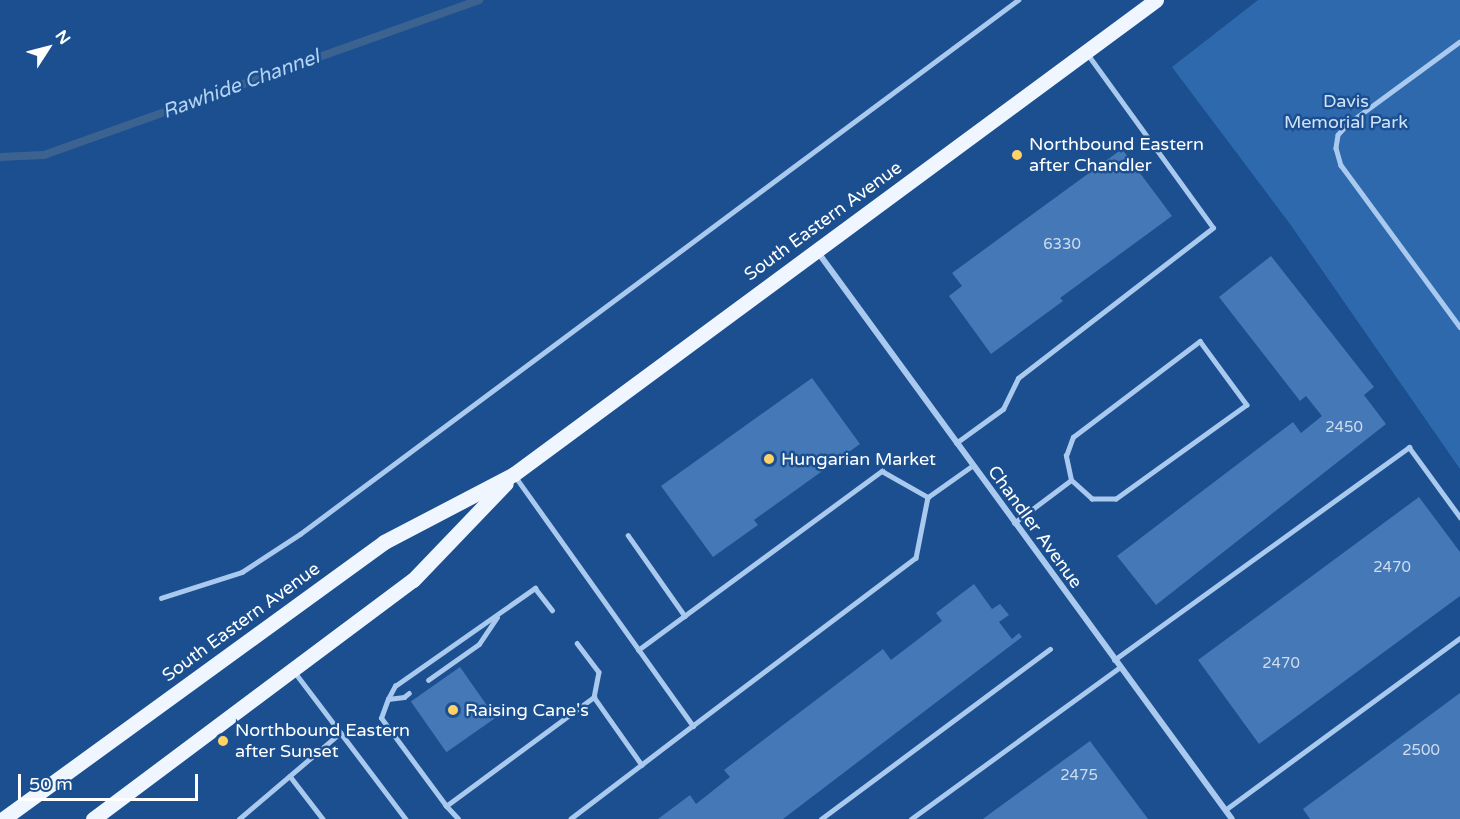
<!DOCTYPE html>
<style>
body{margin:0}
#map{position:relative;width:1460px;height:819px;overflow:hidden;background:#1b4f8f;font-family:"Varela Round",sans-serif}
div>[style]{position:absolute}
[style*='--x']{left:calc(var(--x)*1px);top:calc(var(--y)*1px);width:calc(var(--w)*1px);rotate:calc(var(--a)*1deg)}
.green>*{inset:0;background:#2e69ad}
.stream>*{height:8px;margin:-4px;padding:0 4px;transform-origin:4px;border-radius:4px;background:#3c6290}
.building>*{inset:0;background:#4478b7;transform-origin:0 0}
.service>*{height:4.5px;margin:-2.25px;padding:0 2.25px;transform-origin:2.25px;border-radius:2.25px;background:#a9c9ee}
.minor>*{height:6px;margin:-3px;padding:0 3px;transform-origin:3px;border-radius:3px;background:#a9c9ee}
.primary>*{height:15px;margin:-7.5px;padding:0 7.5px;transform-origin:7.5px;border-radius:7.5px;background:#f0f6ff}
.dots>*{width:16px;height:16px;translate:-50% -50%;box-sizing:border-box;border:3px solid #1b4f8f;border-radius:50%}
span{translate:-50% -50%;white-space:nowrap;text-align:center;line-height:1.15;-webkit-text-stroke:5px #1b4f8f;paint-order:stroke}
.number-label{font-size:15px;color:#d0dded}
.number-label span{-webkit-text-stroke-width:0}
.park-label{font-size:18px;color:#cfe3fa}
.poi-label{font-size:18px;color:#fff}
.left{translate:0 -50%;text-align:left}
.street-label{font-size:18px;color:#fff}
.water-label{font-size:20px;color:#b5d3f5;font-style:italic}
.north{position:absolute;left:18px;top:18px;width:60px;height:60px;-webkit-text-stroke:4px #1b4f8f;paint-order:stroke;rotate:54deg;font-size:16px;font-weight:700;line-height:24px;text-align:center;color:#fff}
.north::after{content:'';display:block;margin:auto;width:21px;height:27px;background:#fff;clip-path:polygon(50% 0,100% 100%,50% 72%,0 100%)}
.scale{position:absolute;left:18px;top:774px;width:180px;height:27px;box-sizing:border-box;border:3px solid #fff;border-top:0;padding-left:8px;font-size:18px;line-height:21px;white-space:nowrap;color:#fff;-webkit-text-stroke:4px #1b4f8f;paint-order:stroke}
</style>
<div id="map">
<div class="green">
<i style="clip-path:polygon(1258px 0,1460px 0,1460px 469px,1290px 224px,1172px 67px)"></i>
</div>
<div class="stream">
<i style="--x:0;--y:157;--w:44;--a:-2.6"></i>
<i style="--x:44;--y:155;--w:462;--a:-19.6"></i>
</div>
<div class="building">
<i style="clip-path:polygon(1122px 149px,1172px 216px,1060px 298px,1063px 301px,991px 354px,949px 296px,962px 286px,952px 273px)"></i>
<i style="clip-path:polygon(1271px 256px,1374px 387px,1364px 395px,1386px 424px,1156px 605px,1117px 556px,1293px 422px,1301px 433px,1322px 416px,1306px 396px,1300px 401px,1219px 297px)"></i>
<i style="clip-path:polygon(812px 378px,860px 444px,754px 520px,758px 525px,713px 557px,661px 486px)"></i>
<i style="clip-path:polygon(1419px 497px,1460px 552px,1460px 596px,1259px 744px,1198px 660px)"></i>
<i style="clip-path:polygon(974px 584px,992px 609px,1000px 604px,1009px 615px,999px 622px,1012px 639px,1019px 633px,1022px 637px,783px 819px,658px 819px,690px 795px,696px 804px,730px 777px,724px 770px,883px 649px,891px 660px,942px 621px,936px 613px)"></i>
<i style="left:460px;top:667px;width:62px;height:60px;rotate:55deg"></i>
<i style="clip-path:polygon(1460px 693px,1460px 819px,1310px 819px,1303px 809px)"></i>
<i style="clip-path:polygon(1090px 741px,1148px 819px,983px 819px,995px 810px)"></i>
</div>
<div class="service">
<i style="--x:1460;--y:42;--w:140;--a:143.7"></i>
<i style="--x:1347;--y:125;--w:13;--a:132"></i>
<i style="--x:1338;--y:135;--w:13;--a:99"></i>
<i style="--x:1336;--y:148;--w:18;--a:74"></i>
<i style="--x:1341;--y:165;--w:201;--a:53.7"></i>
<i style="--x:956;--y:443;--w:58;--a:-35.9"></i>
<i style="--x:1003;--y:409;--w:34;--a:-64"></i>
<i style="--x:1018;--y:378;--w:246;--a:-37.6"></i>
<i style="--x:1213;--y:228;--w:215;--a:-125.9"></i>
<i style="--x:515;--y:476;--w:307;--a:54.5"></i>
<i style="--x:693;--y:726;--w:153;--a:142.7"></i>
<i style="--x:928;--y:497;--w:54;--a:-35.2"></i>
<i style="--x:1014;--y:523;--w:71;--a:-37"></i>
<i style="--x:1071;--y:480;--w:25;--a:-102"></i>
<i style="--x:1066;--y:456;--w:20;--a:-70"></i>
<i style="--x:1073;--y:437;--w:159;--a:-37.1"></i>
<i style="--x:1200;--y:341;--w:79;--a:53.7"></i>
<i style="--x:1247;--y:405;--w:161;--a:144.3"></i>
<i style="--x:1116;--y:499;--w:24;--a:180"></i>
<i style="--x:1092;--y:499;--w:28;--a:-138"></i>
<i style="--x:628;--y:535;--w:99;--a:54.9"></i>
<i style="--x:161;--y:598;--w:85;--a:-17.8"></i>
<i style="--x:242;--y:572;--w:69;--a:-33.2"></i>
<i style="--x:300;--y:534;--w:895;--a:-36.64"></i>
<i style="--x:577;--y:643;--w:36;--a:53"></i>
<i style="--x:599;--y:672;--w:25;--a:101"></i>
<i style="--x:638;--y:650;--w:303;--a:-36.3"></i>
<i style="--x:882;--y:471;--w:53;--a:29.5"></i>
<i style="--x:928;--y:497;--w:62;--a:101.1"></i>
<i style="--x:916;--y:558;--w:279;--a:143"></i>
<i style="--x:1114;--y:660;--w:364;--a:-35.8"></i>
<i style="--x:1409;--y:447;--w:87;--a:53.9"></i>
<i style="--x:294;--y:671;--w:186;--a:52.9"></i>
<i style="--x:428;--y:680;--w:62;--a:-35.2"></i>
<i style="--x:479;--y:644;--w:32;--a:-56"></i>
<i style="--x:388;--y:699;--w:16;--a:-7"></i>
<i style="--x:404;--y:697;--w:6;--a:-39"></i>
<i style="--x:290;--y:776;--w:54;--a:52.5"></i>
<i style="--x:446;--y:806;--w:109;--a:-126.5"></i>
<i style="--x:381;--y:718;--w:20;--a:-70"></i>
<i style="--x:388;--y:699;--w:15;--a:-62"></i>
<i style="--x:395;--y:686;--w:171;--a:-35"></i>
<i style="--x:535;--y:588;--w:28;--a:52"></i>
<i style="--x:1225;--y:810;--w:291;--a:-36.2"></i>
<i style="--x:239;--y:819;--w:133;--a:-40.4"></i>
<i style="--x:458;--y:819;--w:18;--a:-133"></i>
<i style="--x:446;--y:806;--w:184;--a:-36.4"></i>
<i style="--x:594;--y:697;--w:83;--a:54.8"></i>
<i style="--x:821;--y:819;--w:285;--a:-36.6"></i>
<i style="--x:911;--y:819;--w:258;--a:-36"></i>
</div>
<div class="minor">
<i style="--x:817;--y:251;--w:703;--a:53.85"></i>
</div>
<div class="primary">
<i style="--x:3;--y:819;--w:471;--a:-36"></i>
<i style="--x:384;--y:542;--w:147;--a:-27.6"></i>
<i style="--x:514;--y:474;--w:798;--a:-36.44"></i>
<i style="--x:93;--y:819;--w:399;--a:-36.8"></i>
<i style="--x:413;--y:580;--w:134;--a:-46.2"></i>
</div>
<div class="dots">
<i style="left:1017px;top:155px;background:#ffd166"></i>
<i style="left:769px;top:459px;background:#ffd166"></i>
<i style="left:453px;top:710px;background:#ffd166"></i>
<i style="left:223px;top:741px;background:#ffd166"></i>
</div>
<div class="number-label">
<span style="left:1062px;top:245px">6330</span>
<span style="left:1344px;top:428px">2450</span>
<span style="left:1392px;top:568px">2470</span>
<span style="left:1281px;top:664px">2470</span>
<span style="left:1421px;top:751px">2500</span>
<span style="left:1079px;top:776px">2475</span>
</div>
<div class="park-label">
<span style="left:1346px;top:112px">Davis<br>Memorial Park</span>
</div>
<div class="poi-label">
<span class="left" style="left:1029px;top:155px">Northbound Eastern<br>after Chandler</span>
<span class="left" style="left:781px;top:459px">Hungarian Market</span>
<span class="left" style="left:465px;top:710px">Raising Cane's</span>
<span class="left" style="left:235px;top:741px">Northbound Eastern<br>after Sunset</span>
</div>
<div class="street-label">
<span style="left:823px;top:221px;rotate:-36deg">South Eastern Avenue</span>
<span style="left:1035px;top:527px;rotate:54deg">Chandler Avenue</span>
<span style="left:241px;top:622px;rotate:-36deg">South Eastern Avenue</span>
</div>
<div class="water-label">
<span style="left:241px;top:85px;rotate:-20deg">Rawhide Channel</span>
</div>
<div class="north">N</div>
<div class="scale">50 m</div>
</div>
